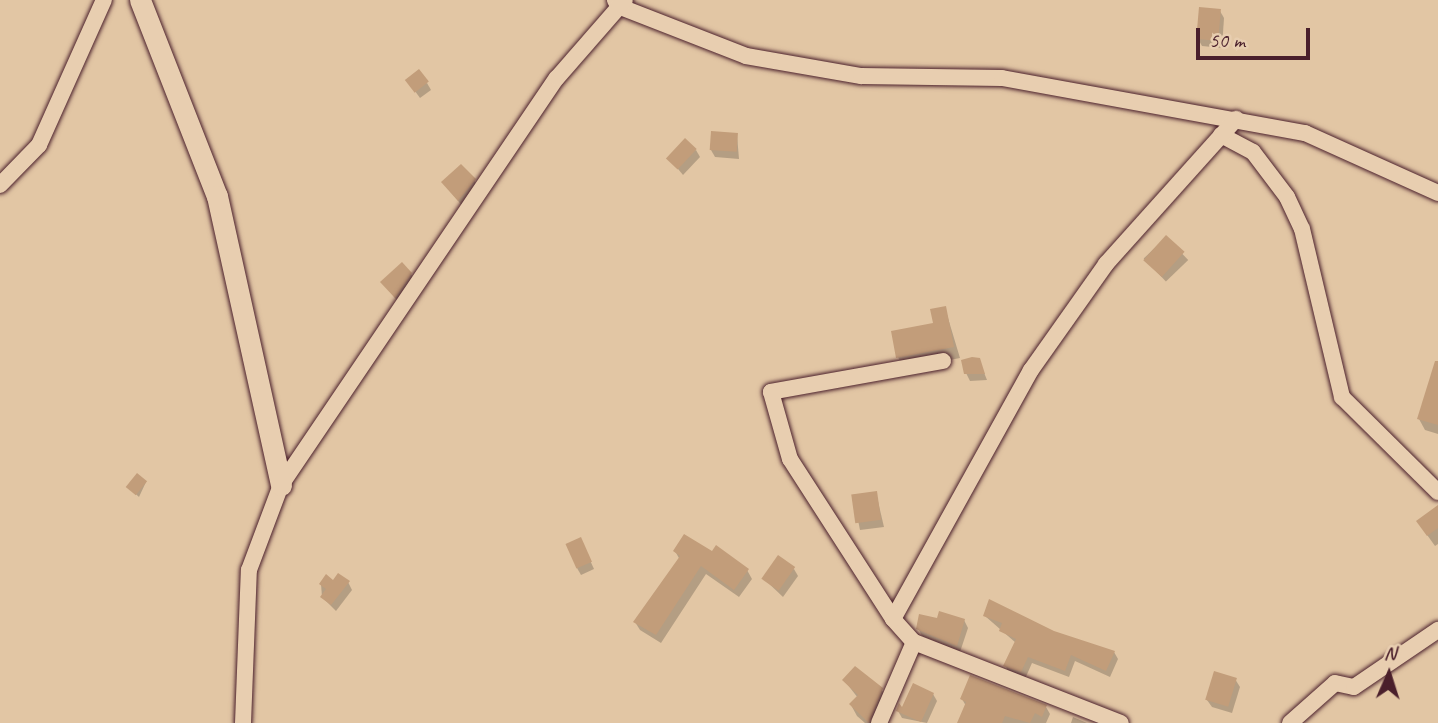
<!DOCTYPE html>
<style>
body{margin:0}
#map{position:relative;width:1438px;height:723px;overflow:hidden;background:#e2c6a4;font-family:Caveat,sans-serif}
div>[style]{position:absolute}
[style*='--x']{left:calc(var(--x)*1px);top:calc(var(--y)*1px);width:calc(var(--w)*1px);rotate:calc(var(--a)*1deg)}
.shadow>*{inset:0;background:#0003;transform-origin:0 0}
.building>*{inset:0;background:#c29d7a;transform-origin:0 0}
.roads{filter:drop-shadow(0 0 2px #4a1f2b) drop-shadow(0 0 2px #4a1f2b)}
.minor>*{height:16px;margin:-8px;padding:0 8px;transform-origin:8px;border-radius:8px;background:#e8ceb0}
.tertiary>*{height:21px;margin:-10.5px;padding:0 10.5px;transform-origin:10.5px;border-radius:10.5px;background:#e8ceb0}
span{translate:-50% -50%;white-space:nowrap;text-align:center;line-height:1.15;-webkit-text-stroke:5px #e8ceb0;paint-order:stroke}
.north{position:absolute;left:1354px;top:639px;width:70px;height:70px;-webkit-text-stroke:5px #e8ceb0;paint-order:stroke;rotate:3deg;font-size:19px;font-weight:700;line-height:28px;text-align:center;color:#4a1f2b}
.north::after{content:'';display:block;margin:auto;width:24px;height:32px;background:#4a1f2b;clip-path:polygon(50% 0,100% 100%,50% 72%,0 100%)}
.scale{position:absolute;left:1196px;top:28px;width:114px;height:32px;box-sizing:border-box;border:4px solid #4a1f2b;border-top:0;padding-left:9px;font-size:21px;line-height:24px;white-space:nowrap;color:#4a1f2b;-webkit-text-stroke:5px #e8ceb0;paint-order:stroke}
</style>
<div id="map">
<div class="shadow">
<i style="clip-path:polygon(1220px 11px,1224px 18px,1222px 48px,1202px 46px,1198px 39px)"></i>
<i style="clip-path:polygon(427px 83px,431px 90px,420px 98px,412px 87px)"></i>
<i style="clip-path:polygon(737px 135px,739px 159px,715px 157px,711px 150px)"></i>
<i style="clip-path:polygon(696px 150px,700px 157px,683px 175px,669px 158px)"></i>
<i style="clip-path:polygon(474px 180px,478px 188px,463px 207px,443px 182px)"></i>
<i style="left:1166px;top:237px;width:32px;height:31px;rotate:46deg"></i>
<i style="clip-path:polygon(411px 274px,415px 281px,400px 304px,382px 282px)"></i>
<i style="clip-path:polygon(945px 308px,960px 358px,904px 369px,898px 357px,935px 324px)"></i>
<i style="clip-path:polygon(979px 360px,987px 380px,970px 381px,966px 373px)"></i>
<i style="clip-path:polygon(1438px 386px,1438px 434px,1425px 430px,1419px 419px)"></i>
<i style="clip-path:polygon(146px 482px,139px 497px,128px 487px)"></i>
<i style="clip-path:polygon(876px 493px,884px 527px,860px 530px,853px 495px)"></i>
<i style="clip-path:polygon(1438px 507px,1438px 544px,1435px 546px,1425px 532px)"></i>
<i style="clip-path:polygon(584px 547px,594px 569px,581px 575px,577px 568px)"></i>
<i style="clip-path:polygon(675px 551px,712px 554px,747px 570px,752px 579px,739px 597px,706px 574px,661px 643px,640px 630px,635px 622px,680px 560px)"></i>
<i style="clip-path:polygon(794px 569px,798px 576px,783px 597px,763px 578px)"></i>
<i style="clip-path:polygon(348px 582px,352px 590px,336px 611px,322px 597px,321px 584px)"></i>
<i style="clip-path:polygon(985px 616px,1114px 652px,1118px 659px,1110px 677px,1075px 661px,1069px 677px,1032px 663px,1025px 679px,1009px 673px,1005px 665px,1016px 643px)"></i>
<i style="clip-path:polygon(964px 620px,968px 628px,960px 652px,922px 636px,918px 628px)"></i>
<i style="clip-path:polygon(1235px 679px,1240px 687px,1232px 713px,1212px 707px,1207px 700px)"></i>
<i style="clip-path:polygon(844px 680px,881px 689px,888px 700px,879px 723px,865px 723px,857px 716px,851px 705px,858px 698px)"></i>
<i style="clip-path:polygon(933px 694px,937px 701px,927px 723px,902px 718px,898px 711px)"></i>
<i style="clip-path:polygon(962px 699px,1046px 707px,1050px 714px,1046px 723px,959px 723px,966px 706px)"></i>
<i style="clip-path:polygon(1073px 717px,1087px 723px,1071px 723px)"></i>
</div>
<div class="building">
<i style="left:1199px;top:7px;width:22px;height:32px;rotate:5deg"></i>
<i style="left:419px;top:69px;width:16px;height:18px;rotate:52deg"></i>
<i style="left:711px;top:131px;width:27px;height:19px;rotate:4deg"></i>
<i style="left:685px;top:138px;width:16px;height:28px;rotate:43deg"></i>
<i style="clip-path:polygon(461px 164px,476px 179px,458px 201px,441px 182px)"></i>
<i style="left:1166px;top:235px;width:25px;height:34px;rotate:42deg"></i>
<i style="clip-path:polygon(402px 262px,412px 273px,395px 298px,380px 282px)"></i>
<i style="clip-path:polygon(946px 306px,954px 347px,896px 358px,891px 331px,933px 323px,930px 309px)"></i>
<i style="clip-path:polygon(972px 357px,980px 358px,985px 374px,964px 374px,961px 360px)"></i>
<i style="clip-path:polygon(1435px 361px,1438px 361px,1438px 425px,1417px 419px)"></i>
<i style="left:137px;top:473px;width:13px;height:18px;rotate:39deg"></i>
<i style="left:877px;top:491px;width:29px;height:26px;rotate:82deg"></i>
<i style="clip-path:polygon(1438px 505px,1438px 528px,1427px 536px,1416px 521px)"></i>
<i style="clip-path:polygon(684px 534px,712px 551px,716px 545px,749px 569px,734px 590px,701px 566px,656px 635px,633px 622px,680px 556px,673px 551px)"></i>
<i style="left:581px;top:537px;width:27px;height:17px;rotate:66deg"></i>
<i style="left:778px;top:555px;width:21px;height:29px;rotate:35deg"></i>
<i style="clip-path:polygon(338px 573px,350px 581px,331px 605px,320px 597px,326px 589px,319px 584px,326px 574px,333px 580px)"></i>
<i style="clip-path:polygon(989px 599px,1054px 631px,1115px 651px,1106px 671px,1071px 655px,1065px 671px,1028px 657px,1021px 672px,1003px 666px,1016px 639px,999px 631px,1002px 623px,983px 616px)"></i>
<i style="clip-path:polygon(939px 611px,965px 619px,957px 646px,916px 629px,919px 614px,937px 618px)"></i>
<i style="clip-path:polygon(855px 666px,883px 688px,869px 723px,849px 704px,858px 695px,842px 680px)"></i>
<i style="left:1214px;top:671px;width:24px;height:30px;rotate:17deg"></i>
<i style="clip-path:polygon(970px 675px,1047px 705px,1042px 717px,1035px 713px,1030px 723px,1005px 716px,1002px 723px,957px 723px,966px 702px,960px 699px)"></i>
<i style="clip-path:polygon(913px 683px,934px 693px,921px 722px,896px 711px,899px 703px,902px 707px)"></i>
</div>
<div class="roads">
<div class="minor">
<i style="--x:615;--y:0;--w:7;--a:63"></i>
<i style="--x:618;--y:6;--w:137;--a:21.3"></i>
<i style="--x:746;--y:56;--w:117;--a:9.9"></i>
<i style="--x:861;--y:76;--w:141;--a:0.8"></i>
<i style="--x:1002;--y:78;--w:308;--a:10.3"></i>
<i style="--x:1305;--y:133;--w:146;--a:24.3"></i>
<i style="--x:1221;--y:135;--w:36;--a:28"></i>
<i style="--x:1253;--y:152;--w:56;--a:52.9"></i>
<i style="--x:1287;--y:197;--w:35;--a:65"></i>
<i style="--x:1302;--y:229;--w:173;--a:76.6"></i>
<i style="--x:1342;--y:397;--w:135;--a:44.7"></i>
<i style="--x:0;--y:185;--w:56;--a:-45.7"></i>
<i style="--x:39;--y:145;--w:159;--a:-65.9"></i>
<i style="--x:943;--y:361;--w:175;--a:169.8"></i>
<i style="--x:771;--y:392;--w:70;--a:74.2"></i>
<i style="--x:790;--y:459;--w:190;--a:57.2"></i>
<i style="--x:893;--y:619;--w:31;--a:48"></i>
<i style="--x:914;--y:642;--w:222;--a:21.4"></i>
<i style="--x:893;--y:619;--w:285;--a:-61"></i>
<i style="--x:1031;--y:370;--w:130;--a:-54.7"></i>
<i style="--x:1106;--y:264;--w:195;--a:-48.1"></i>
<i style="--x:243;--y:723;--w:153;--a:-87.8"></i>
<i style="--x:249;--y:570;--w:91;--a:-69.4"></i>
<i style="--x:281;--y:485;--w:492;--a:-55.9"></i>
<i style="--x:557;--y:78;--w:103;--a:-48.9"></i>
<i style="--x:879;--y:723;--w:88;--a:-66.6"></i>
<i style="--x:1290;--y:723;--w:60;--a:-41.6"></i>
<i style="--x:1335;--y:683;--w:19;--a:12"></i>
<i style="--x:1354;--y:687;--w:102;--a:-34.2"></i>
</div>
<div class="tertiary">
<i style="--x:140;--y:0;--w:211;--a:68.6"></i>
<i style="--x:217;--y:196;--w:296;--a:77.5"></i>
</div>
</div>
<div class="north">N</div>
<div class="scale">50 m</div>
</div>
